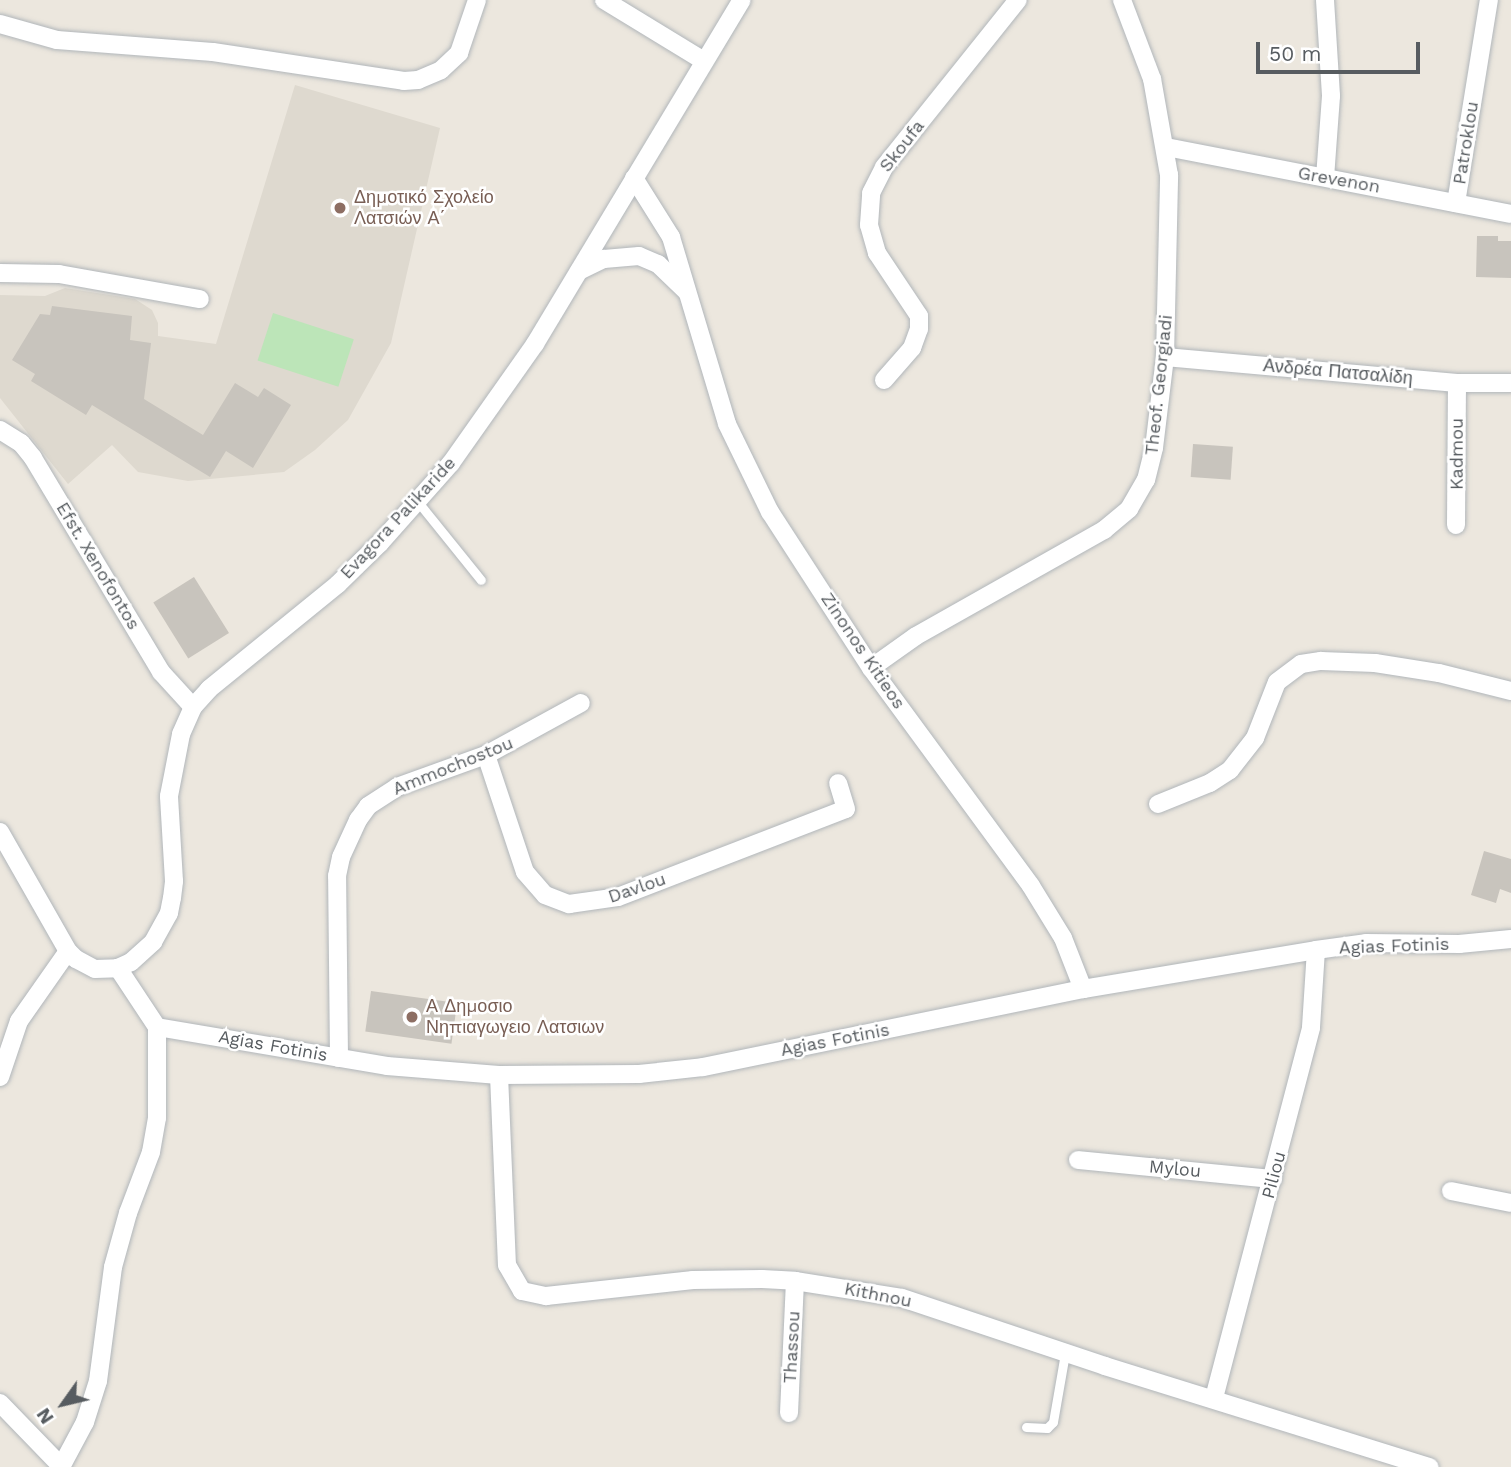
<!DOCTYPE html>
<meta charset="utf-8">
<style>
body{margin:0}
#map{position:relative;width:1511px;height:1467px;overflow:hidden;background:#ece7de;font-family:"Work Sans",sans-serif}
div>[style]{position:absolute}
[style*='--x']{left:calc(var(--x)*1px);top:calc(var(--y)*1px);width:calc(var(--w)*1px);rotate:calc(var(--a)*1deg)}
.education>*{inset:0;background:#ded9cf}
.green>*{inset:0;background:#bce5b8;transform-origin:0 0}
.building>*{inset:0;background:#c8c4bd;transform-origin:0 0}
.roads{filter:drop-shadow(0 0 2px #b1b6ba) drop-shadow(0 0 2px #b1b6ba)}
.service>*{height:9px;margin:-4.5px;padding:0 4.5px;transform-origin:4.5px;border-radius:4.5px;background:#fff}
.minor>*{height:18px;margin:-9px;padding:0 9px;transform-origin:9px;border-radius:9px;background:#fff}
.dots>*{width:19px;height:19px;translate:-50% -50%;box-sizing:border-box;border:4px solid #fff;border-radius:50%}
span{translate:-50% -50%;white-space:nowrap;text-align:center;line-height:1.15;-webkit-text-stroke:5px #fff;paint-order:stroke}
.street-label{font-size:18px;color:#575c60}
.education-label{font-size:18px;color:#785e54}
.left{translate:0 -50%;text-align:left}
.north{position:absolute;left:28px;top:1369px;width:70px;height:70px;-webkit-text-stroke:5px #fff;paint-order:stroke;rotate:236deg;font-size:19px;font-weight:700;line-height:28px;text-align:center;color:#575c60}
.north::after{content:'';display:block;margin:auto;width:24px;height:32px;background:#575c60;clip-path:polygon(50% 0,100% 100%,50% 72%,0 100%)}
.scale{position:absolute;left:1256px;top:42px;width:164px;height:32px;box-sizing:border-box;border:4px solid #575c60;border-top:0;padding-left:9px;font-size:21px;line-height:24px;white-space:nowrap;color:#575c60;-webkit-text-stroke:5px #fff;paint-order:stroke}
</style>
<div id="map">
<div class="education">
<i style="clip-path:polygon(295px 85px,440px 128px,391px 343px,348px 420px,315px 450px,284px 472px,188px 481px,138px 472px,112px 445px,68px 484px,0 398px,0 295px,45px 296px,65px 288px,135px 299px,152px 310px,158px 323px,158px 336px,216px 344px)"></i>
</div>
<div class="green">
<i style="left:273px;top:313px;width:85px;height:50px;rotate:18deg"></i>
</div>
<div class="building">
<i style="clip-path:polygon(1477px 236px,1498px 236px,1498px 241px,1511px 241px,1511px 278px,1476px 277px)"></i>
<i style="clip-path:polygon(52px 306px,132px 316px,130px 340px,151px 343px,144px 399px,203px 435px,235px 383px,258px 397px,264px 388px,291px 405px,253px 468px,226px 451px,210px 477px,92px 405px,86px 415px,31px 381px,35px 374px,12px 360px,40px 314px,50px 315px)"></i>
<i style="left:1193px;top:444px;width:40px;height:33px;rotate:4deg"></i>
<i style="left:194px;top:577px;width:66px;height:48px;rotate:58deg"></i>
<i style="clip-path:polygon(1484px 851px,1511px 859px,1511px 893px,1500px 889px,1496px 903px,1471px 895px)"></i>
<i style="left:371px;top:991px;width:87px;height:41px;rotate:8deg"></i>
</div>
<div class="roads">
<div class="service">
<i style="--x:418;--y:502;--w:100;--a:51.1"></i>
<i style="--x:1026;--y:1427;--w:21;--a:3"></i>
<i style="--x:1047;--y:1428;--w:8;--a:-45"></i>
<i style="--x:1053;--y:1422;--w:70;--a:-80.1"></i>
</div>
<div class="minor">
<i style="--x:604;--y:0;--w:117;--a:31.4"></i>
<i style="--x:1325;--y:0;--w:96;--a:86.4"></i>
<i style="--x:1331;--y:96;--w:81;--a:94.2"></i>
<i style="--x:0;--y:24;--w:59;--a:15.7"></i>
<i style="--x:57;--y:40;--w:156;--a:4.4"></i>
<i style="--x:213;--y:52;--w:193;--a:8.6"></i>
<i style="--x:404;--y:81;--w:14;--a:-4"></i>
<i style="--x:418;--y:80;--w:25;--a:-23"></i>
<i style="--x:441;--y:70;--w:25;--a:-43"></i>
<i style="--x:459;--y:53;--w:56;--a:-71.2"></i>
<i style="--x:1166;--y:147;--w:351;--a:11"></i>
<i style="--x:634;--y:178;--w:70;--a:57.9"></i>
<i style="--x:671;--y:237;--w:195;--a:73.3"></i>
<i style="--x:727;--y:424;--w:98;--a:64"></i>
<i style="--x:770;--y:512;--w:186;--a:57.1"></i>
<i style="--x:871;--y:668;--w:270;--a:53.7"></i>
<i style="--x:1031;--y:886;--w:61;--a:58.4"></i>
<i style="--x:1063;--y:938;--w:55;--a:68.6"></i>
<i style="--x:1456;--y:203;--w:206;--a:-80.8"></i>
<i style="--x:579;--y:271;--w:28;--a:-26"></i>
<i style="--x:604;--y:259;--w:35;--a:-5"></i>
<i style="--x:639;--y:256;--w:21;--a:23"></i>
<i style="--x:658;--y:264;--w:39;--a:44"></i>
<i style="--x:0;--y:273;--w:59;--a:1"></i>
<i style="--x:59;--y:274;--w:143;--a:10.1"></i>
<i style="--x:1165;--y:357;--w:293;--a:5.1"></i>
<i style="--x:1457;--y:383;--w:54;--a:0"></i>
<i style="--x:884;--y:380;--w:43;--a:-48.8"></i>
<i style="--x:912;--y:348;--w:20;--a:-70"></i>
<i style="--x:919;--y:329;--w:13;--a:-90"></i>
<i style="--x:919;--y:316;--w:76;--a:-123.7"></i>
<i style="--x:877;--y:253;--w:29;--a:-106"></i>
<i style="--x:869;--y:225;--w:32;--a:-86"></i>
<i style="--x:871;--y:193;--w:29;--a:-63"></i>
<i style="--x:884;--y:167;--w:214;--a:-51.3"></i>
<i style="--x:0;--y:430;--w:25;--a:32"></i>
<i style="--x:21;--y:443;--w:19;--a:51"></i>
<i style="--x:33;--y:458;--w:249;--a:59.1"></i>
<i style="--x:161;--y:672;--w:47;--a:47.6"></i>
<i style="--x:1456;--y:525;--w:142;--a:-89.6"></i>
<i style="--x:871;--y:668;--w:55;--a:-35.4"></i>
<i style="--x:916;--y:636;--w:216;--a:-29.4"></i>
<i style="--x:1104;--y:530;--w:33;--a:-40"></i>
<i style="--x:1129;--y:509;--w:34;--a:-60"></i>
<i style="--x:1146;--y:480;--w:33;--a:-76"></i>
<i style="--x:1154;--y:448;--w:92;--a:-83.1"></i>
<i style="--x:1165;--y:357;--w:182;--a:-88.7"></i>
<i style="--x:1169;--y:175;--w:97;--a:-100"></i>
<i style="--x:1152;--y:79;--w:85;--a:-110.8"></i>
<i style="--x:486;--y:755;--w:123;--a:71.6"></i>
<i style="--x:525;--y:872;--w:30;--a:49"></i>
<i style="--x:545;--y:895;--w:26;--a:21"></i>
<i style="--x:569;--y:904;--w:49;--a:-8.1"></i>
<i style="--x:618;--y:897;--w:244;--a:-21.1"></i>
<i style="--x:846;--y:809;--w:27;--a:-107"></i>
<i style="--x:1158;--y:804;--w:56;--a:-22"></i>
<i style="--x:1210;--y:783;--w:24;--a:-33"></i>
<i style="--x:1230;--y:770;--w:41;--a:-52"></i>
<i style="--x:1255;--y:738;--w:60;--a:-68.6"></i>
<i style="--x:1277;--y:682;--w:30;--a:-37"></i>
<i style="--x:1301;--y:664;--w:20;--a:-9"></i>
<i style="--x:1321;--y:661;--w:54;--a:2.1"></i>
<i style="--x:1375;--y:663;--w:65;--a:8.9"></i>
<i style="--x:1439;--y:673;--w:74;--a:14"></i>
<i style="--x:0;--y:832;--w:137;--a:60.3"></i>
<i style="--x:68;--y:951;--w:11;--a:45"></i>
<i style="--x:76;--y:959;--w:21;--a:28"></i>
<i style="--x:95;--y:969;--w:23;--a:-2"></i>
<i style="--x:118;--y:968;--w:14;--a:-25"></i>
<i style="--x:131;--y:962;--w:30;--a:-42"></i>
<i style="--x:153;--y:942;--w:33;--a:-61"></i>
<i style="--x:169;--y:913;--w:15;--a:-79"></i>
<i style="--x:172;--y:898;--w:17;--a:-83"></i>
<i style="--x:174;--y:881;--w:85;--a:-93.4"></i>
<i style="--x:169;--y:796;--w:63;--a:-79"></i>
<i style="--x:181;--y:734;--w:30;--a:-66"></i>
<i style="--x:193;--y:707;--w:24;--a:-48"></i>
<i style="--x:209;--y:689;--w:166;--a:-39.1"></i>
<i style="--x:338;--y:584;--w:59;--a:-44.3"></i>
<i style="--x:380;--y:543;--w:107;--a:-48.4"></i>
<i style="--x:451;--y:463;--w:146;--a:-54.8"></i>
<i style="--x:535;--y:344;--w:401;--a:-59"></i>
<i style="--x:157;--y:1027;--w:233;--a:9.6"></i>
<i style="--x:387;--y:1066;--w:112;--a:4.6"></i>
<i style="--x:499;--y:1075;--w:140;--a:-0.4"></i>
<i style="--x:639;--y:1074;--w:64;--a:-6.2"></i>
<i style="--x:703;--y:1067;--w:388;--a:-11.6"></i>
<i style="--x:1083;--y:989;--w:236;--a:-9.5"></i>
<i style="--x:1316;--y:950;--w:50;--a:-8"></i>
<i style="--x:1366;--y:943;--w:93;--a:0.6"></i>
<i style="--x:1459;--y:944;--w:52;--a:-5.5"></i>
<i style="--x:339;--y:1058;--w:182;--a:-90.6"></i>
<i style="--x:337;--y:876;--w:19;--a:-78"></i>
<i style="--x:341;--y:857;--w:41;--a:-65.3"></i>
<i style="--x:358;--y:820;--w:17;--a:-54"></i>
<i style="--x:368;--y:806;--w:35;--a:-33"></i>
<i style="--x:397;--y:787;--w:95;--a:-19.8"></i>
<i style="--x:486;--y:755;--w:108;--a:-28.7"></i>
<i style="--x:499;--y:1075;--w:190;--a:87.6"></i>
<i style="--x:507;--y:1265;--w:30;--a:60"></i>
<i style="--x:522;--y:1291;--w:25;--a:12"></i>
<i style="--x:546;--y:1296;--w:148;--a:-6.2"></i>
<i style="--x:693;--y:1280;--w:69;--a:-0.8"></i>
<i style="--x:762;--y:1279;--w:33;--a:3"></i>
<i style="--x:795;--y:1281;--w:108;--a:9"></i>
<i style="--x:902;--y:1298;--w:214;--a:18.5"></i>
<i style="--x:1105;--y:1366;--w:340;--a:17.3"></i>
<i style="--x:0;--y:1077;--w:59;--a:-71.3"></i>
<i style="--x:19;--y:1021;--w:85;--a:-55"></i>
<i style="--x:1078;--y:1160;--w:196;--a:5.6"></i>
<i style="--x:1451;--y:1191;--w:61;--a:11.3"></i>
<i style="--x:1214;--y:1398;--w:383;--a:-75.3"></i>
<i style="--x:1311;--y:1027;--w:77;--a:-86.3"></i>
<i style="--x:0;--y:1403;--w:89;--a:45.9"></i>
<i style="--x:789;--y:1413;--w:132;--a:-87.4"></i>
<i style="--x:61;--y:1467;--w:51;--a:-61.9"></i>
<i style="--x:85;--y:1422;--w:43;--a:-72.4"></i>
<i style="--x:98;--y:1381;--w:115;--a:-82.5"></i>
<i style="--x:113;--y:1267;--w:56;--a:-74.5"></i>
<i style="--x:128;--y:1213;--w:65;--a:-69.3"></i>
<i style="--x:151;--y:1152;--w:35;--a:-80"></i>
<i style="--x:157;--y:1118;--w:91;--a:-90"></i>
<i style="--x:157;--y:1027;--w:71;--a:-123.5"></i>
</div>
</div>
<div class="dots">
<i style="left:340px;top:208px;background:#8d6e63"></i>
<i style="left:412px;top:1017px;background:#8d6e63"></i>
</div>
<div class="street-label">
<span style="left:1466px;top:143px;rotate:-81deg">Patroklou</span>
<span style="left:902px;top:146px;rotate:-52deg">Skoufa</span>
<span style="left:1339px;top:180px;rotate:10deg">Grevenon</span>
<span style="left:1338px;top:372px;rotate:5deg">Ανδρέα Πατσαλίδη</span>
<span style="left:1159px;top:385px;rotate:-84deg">Theof. Georgiadi</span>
<span style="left:1457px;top:454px;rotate:-90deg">Kadmou</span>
<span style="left:398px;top:518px;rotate:-47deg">Evagora Palikaride</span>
<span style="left:98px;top:566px;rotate:59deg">Efst. Xenofontos</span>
<span style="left:863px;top:651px;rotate:56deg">Zinonos Kitieos</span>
<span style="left:453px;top:766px;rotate:-22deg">Ammochostou</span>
<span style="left:637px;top:888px;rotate:-19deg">Davlou</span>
<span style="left:1394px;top:946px;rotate:-2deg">Agias Fotinis</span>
<span style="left:835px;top:1040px;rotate:-11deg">Agias Fotinis</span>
<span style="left:273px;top:1046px;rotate:10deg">Agias Fotinis</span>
<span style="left:1175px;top:1169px;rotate:5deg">Mylou</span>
<span style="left:1274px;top:1175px;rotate:-75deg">Piliou</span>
<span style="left:878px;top:1295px;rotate:11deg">Kithnou</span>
<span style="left:792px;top:1347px;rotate:-87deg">Thassou</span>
</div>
<div class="education-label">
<span class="left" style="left:354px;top:208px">Δημοτικό Σχολείο<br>Λατσιών Α΄</span>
<span class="left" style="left:426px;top:1017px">Α Δημοσιο<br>Νηπιαγωγειο Λατσιων</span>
</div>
<div class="north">N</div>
<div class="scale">50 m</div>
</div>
